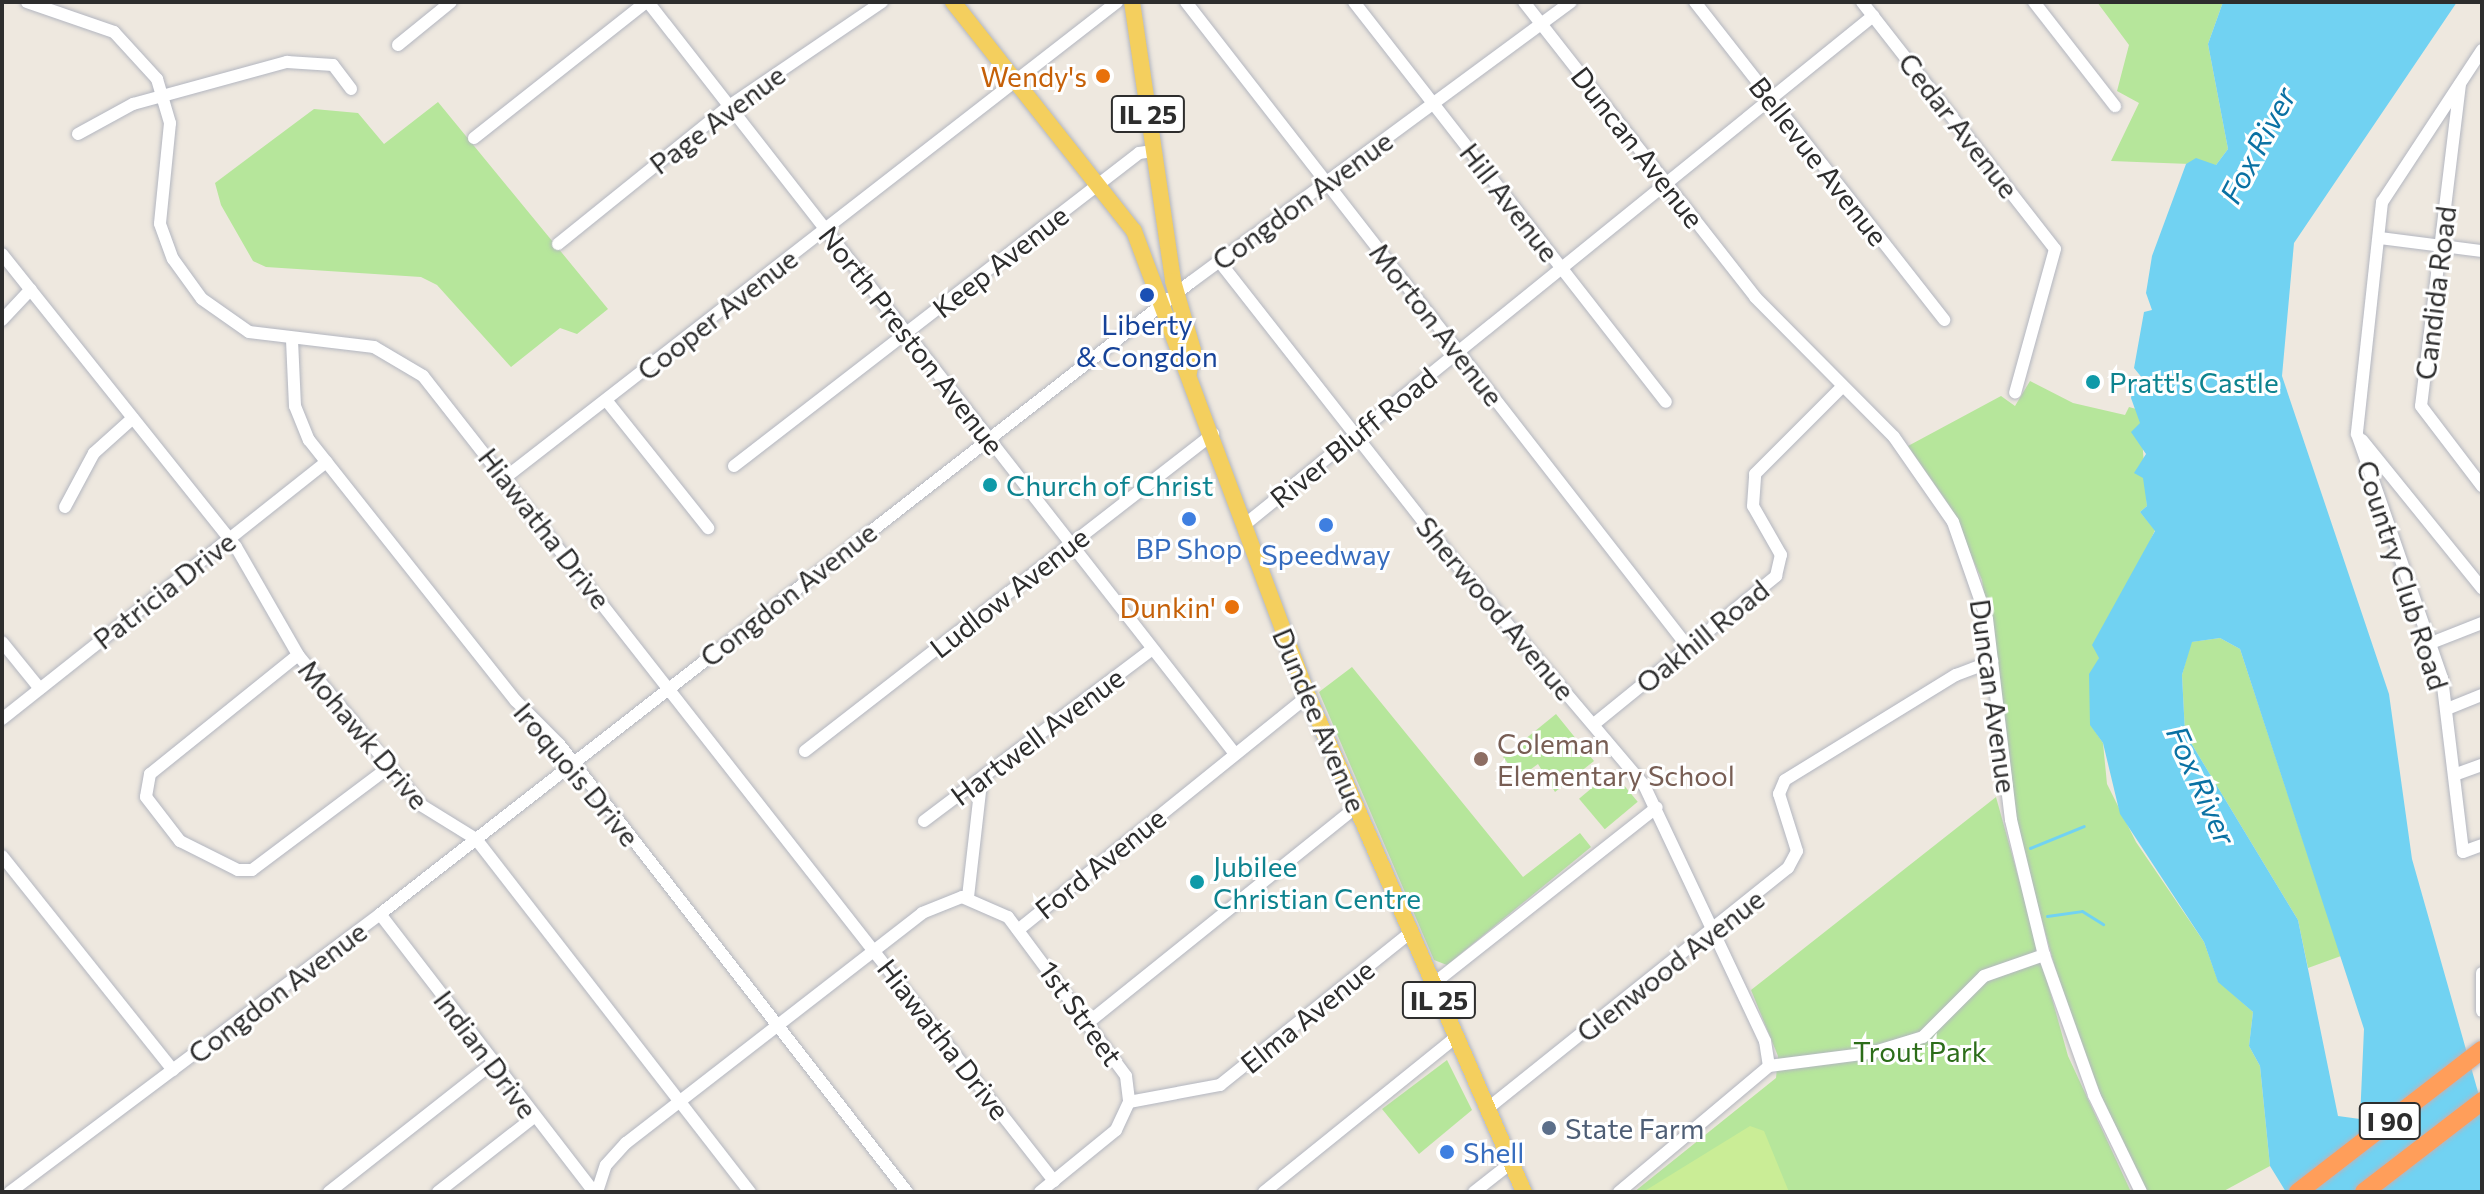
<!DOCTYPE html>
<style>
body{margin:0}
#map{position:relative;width:2484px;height:1194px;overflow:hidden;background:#eee8df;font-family:Commissioner,sans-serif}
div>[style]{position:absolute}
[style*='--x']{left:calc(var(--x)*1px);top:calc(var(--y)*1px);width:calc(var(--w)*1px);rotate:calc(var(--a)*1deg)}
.green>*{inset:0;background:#b6e69b;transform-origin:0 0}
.pitch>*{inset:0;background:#caed96}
.water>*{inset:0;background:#71d2f2}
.stream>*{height:3px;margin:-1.5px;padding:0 1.5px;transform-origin:1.5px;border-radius:1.5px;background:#71d2f2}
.roads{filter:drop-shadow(0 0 2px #b3b6c0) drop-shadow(0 0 2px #b3b6c0)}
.minor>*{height:12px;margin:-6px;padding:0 6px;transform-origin:6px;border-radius:6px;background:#fff}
.major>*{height:16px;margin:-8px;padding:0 8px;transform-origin:8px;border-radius:8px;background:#f4cf5e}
.highway>*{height:18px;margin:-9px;padding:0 9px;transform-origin:9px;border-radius:9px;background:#ff9e5a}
.dots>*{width:22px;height:22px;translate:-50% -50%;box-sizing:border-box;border:4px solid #fff;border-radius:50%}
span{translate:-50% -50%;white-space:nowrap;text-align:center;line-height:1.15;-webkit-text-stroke:6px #fff;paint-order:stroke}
.shield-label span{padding:2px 6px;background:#fff;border:2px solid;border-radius:6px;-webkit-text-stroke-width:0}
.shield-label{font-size:26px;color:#2d2d2d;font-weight:700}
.food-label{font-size:28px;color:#c56008}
.right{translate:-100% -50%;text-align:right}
.street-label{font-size:28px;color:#2d2d2d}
.transit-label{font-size:28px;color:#164399}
.culture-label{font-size:28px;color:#0d838f}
.left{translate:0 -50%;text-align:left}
.shop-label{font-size:28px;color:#366cbe}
.education-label{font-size:28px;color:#785e54}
.park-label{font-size:28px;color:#2c6d19}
.service-label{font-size:28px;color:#4e5e75}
.water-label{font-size:30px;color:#0a71a3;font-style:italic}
.frame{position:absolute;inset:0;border:4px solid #2d2d2d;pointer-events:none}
</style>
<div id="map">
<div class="green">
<i style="clip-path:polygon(2097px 2px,2223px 2px,2208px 44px,2228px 149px,2216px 165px,2111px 161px,2139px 103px,2117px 91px,2129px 45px)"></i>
<i style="clip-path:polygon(438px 102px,608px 309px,577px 334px,560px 328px,511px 367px,437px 285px,421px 277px,266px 267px,253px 261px,221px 205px,215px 183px,314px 109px,358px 113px,384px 144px)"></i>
<i style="clip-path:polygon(2030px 381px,2073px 403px,2125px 415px,2129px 407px,2140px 410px,2147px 506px,2140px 512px,2155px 530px,2099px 658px,2090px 724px,2103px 743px,2107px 784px,2136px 842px,2204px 942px,2218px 981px,2253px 1012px,2249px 1046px,2260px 1066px,2270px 1166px,2222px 1192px,2147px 1192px,2102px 1098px,2067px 1010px,2021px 846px,1982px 580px,1949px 505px,1908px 446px,2001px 396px,2015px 406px)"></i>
<i style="clip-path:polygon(2220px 638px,2240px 649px,2341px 956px,2308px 968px,2298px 920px,2185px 733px,2182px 675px,2191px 642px)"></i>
<i style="clip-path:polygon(1352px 667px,1523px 877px,1580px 833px,1591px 847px,1447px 965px,1434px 960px,1319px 692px)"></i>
<i style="clip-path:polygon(1556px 714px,1594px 761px,1555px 792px,1538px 764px,1519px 778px,1503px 757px)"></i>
<i style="left:1612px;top:771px;width:40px;height:43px;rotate:50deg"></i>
<i style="clip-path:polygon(1996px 797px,2068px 1056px,2131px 1192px,1634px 1192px,1776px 1078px,1778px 1056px,1751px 990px)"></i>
<i style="clip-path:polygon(1447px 1060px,1472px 1110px,1419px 1154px,1382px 1109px)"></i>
</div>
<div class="pitch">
<i style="clip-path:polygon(1750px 1126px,1764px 1131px,1789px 1192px,1643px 1192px)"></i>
</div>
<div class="water">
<i style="clip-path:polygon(evenodd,2223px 2px,2457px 2px,2294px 243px,2282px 376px,2389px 694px,2412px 859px,2482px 1106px,2482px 1192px,2286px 1192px,2270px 1166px,2260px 1066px,2249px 1046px,2253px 1012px,2218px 982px,2204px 942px,2120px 814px,2103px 743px,2090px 725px,2089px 674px,2099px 658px,2092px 645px,2155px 531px,2140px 512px,2147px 506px,2143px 478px,2134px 473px,2146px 454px,2131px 432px,2140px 423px,2131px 398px,2134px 379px,2143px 379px,2134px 368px,2144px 312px,2152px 310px,2146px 293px,2152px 256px,2186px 164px,2196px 158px,2216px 165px,2228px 149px,2208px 44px,2223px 2px,2220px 638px,2240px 649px,2364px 1029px,2360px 1119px,2338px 1116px,2298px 920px,2185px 733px,2182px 675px,2192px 642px,2220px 638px)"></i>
</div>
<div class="stream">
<i style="--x:2030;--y:848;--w:58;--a:-22.2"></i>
<i style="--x:2047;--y:916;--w:35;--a:-8"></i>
<i style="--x:2082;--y:911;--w:25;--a:32"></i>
</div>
<div class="roads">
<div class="minor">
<i style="--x:27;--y:2;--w:92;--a:19"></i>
<i style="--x:114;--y:32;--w:64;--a:47.5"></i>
<i style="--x:157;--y:79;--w:46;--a:73.5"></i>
<i style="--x:170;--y:123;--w:101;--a:95.7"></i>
<i style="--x:160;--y:224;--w:37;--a:70"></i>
<i style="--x:173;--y:259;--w:49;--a:54.1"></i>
<i style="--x:202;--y:299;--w:57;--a:35.1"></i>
<i style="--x:249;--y:332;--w:126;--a:6.8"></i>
<i style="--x:374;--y:347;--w:57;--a:30.6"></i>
<i style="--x:423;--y:376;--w:1023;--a:51.91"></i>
<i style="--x:648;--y:2;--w:954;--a:52.02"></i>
<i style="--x:1186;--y:2;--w:817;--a:52.11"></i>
<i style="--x:1354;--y:2;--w:507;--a:52.05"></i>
<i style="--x:1524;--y:2;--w:375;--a:51.9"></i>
<i style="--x:1755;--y:297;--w:197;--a:45.2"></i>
<i style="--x:1894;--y:437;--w:103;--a:55.2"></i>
<i style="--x:1953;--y:522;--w:103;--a:70.7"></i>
<i style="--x:1987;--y:619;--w:202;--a:83.2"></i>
<i style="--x:2011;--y:820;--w:139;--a:76.3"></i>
<i style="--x:2044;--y:955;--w:149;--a:70.3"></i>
<i style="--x:2094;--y:1095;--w:108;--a:64.1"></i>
<i style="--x:1695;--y:2;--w:404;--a:51.9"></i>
<i style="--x:1862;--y:2;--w:313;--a:52"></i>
<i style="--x:2055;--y:249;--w:149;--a:105.5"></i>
<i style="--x:2034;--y:2;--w:132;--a:52.1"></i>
<i style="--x:398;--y:45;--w:68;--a:-39.1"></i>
<i style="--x:2482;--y:50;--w:182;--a:123.3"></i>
<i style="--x:2382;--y:202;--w:233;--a:96.2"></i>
<i style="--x:2357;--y:434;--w:258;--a:70.8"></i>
<i style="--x:2442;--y:678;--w:175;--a:83.1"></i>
<i style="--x:2463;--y:852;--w:20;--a:-20"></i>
<i style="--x:2460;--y:84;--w:324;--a:96.9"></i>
<i style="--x:2421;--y:406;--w:101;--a:52.7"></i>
<i style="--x:78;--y:134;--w:63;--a:-28.6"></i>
<i style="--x:133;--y:104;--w:160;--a:-15.3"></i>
<i style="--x:287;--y:62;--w:46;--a:3.7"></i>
<i style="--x:333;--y:65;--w:30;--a:53"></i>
<i style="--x:474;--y:138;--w:219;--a:-38.3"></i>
<i style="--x:2380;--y:238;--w:103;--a:7.3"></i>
<i style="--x:558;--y:244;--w:220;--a:-38.9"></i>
<i style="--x:729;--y:106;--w:185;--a:-34.2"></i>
<i style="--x:2;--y:254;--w:375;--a:51.4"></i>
<i style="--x:236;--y:547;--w:125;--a:60.1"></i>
<i style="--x:298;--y:655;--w:194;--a:50.6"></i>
<i style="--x:421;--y:805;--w:65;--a:31.7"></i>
<i style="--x:476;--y:839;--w:447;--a:52.2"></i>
<i style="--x:1219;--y:261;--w:389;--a:51.9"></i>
<i style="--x:1459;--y:567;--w:286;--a:49.7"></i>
<i style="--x:1644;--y:785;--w:283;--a:64.7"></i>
<i style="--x:1765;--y:1041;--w:25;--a:81"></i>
<i style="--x:2;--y:320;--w:42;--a:-46.9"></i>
<i style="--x:292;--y:340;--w:66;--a:87.4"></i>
<i style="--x:295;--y:406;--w:37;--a:68"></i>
<i style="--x:309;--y:440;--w:333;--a:51.6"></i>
<i style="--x:516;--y:701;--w:61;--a:45"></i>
<i style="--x:559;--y:744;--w:567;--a:52.16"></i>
<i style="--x:606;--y:400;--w:164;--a:51.4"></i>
<i style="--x:2362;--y:440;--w:191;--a:51"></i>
<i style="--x:734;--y:466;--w:512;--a:-37.7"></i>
<i style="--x:1139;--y:153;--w:14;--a:-8"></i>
<i style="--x:506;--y:477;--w:774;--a:-37.86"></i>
<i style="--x:65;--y:507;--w:61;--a:-61.8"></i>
<i style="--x:94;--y:453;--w:52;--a:-41.9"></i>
<i style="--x:1243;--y:526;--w:811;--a:-38.99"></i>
<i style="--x:2;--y:642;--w:60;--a:51"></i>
<i style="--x:2431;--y:643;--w:55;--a:-21.4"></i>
<i style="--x:298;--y:655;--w:190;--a:141.2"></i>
<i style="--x:150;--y:774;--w:23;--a:100"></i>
<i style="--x:146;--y:797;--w:56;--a:52.3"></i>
<i style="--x:180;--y:841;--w:65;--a:26.6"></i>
<i style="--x:238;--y:870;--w:14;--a:0"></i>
<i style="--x:252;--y:870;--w:171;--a:-36.9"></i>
<i style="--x:2447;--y:709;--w:38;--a:-22"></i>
<i style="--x:2;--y:719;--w:414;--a:-38.4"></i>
<i style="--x:1594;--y:724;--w:235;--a:-39.1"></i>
<i style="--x:1776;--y:576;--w:22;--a:-77"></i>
<i style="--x:1781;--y:555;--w:56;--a:-119.7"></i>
<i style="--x:1753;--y:506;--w:32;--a:-86"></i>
<i style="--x:1755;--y:474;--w:123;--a:-45"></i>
<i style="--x:805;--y:751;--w:517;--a:-37.85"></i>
<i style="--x:2454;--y:775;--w:30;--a:-20"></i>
<i style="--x:924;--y:821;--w:284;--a:-37"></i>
<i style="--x:2;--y:856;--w:274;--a:51.4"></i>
<i style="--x:968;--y:897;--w:115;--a:-83.5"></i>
<i style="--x:380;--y:914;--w:351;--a:52.4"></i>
<i style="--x:1018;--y:930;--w:373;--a:-38.9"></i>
<i style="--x:2482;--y:973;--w:38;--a:90"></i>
<i style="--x:1433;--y:984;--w:285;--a:-38.3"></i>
<i style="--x:1090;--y:1021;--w:341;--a:-38.8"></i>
<i style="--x:1129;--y:1102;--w:93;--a:-10.6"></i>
<i style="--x:1220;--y:1085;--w:243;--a:-38.7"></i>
<i style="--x:1487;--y:1109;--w:386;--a:-38.7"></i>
<i style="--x:1788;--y:868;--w:19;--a:-62"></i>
<i style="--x:1797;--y:851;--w:60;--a:-107.5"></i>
<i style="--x:1779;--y:794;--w:15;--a:-67"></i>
<i style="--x:1785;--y:780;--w:201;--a:-31.6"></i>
<i style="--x:1956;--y:675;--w:39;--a:-21"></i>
<i style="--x:10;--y:1192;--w:463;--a:-36.9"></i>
<i style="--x:380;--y:914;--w:1028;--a:-37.93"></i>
<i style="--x:1191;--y:282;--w:472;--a:-36.4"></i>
<i style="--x:329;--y:1192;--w:209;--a:-38.2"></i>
<i style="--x:438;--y:1192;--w:122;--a:-38"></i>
<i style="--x:597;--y:1192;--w:28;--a:-72"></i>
<i style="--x:606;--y:1165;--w:30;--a:-48"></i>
<i style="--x:626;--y:1143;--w:375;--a:-37.8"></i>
<i style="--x:922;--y:913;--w:43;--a:-21.8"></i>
<i style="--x:962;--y:897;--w:50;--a:23.5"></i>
<i style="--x:1008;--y:917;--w:198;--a:53.4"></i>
<i style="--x:1126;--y:1076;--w:26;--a:83"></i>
<i style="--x:1129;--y:1102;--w:31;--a:115"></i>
<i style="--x:1116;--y:1130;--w:98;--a:140.8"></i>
<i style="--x:1264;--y:1192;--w:247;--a:-38.9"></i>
<i style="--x:1474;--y:1192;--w:47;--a:-38.1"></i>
<i style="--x:1619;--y:1192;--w:196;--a:-40"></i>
<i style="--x:1769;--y:1066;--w:103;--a:-7.3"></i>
<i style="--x:1871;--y:1053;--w:54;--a:-17.1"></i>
<i style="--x:1923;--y:1037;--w:86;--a:-45"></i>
<i style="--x:1984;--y:976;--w:64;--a:-19.3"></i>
</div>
<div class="major">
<i style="--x:953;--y:2;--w:292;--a:51.7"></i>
<i style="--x:1134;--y:231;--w:496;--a:69.5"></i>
<i style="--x:1308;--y:696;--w:541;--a:66.47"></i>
<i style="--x:1132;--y:2;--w:282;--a:81.6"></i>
<i style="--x:1173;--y:281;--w:72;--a:73.8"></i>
<i style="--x:1193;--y:350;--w:23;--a:100"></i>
</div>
<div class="highway">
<i style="--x:2298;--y:1192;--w:232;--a:-37.7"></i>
<i style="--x:2364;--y:1192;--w:149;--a:-37.6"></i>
</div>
</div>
<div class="dots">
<i style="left:1103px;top:76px;background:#e8710a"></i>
<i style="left:1147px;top:295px;background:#1a4fb4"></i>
<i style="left:2093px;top:382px;background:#0f9aa8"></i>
<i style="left:990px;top:485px;background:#0f9aa8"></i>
<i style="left:1189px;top:519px;background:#3f7fe0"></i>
<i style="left:1326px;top:525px;background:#3f7fe0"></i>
<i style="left:1232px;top:607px;background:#e8710a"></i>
<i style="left:1481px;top:759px;background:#8d6e63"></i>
<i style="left:1197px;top:882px;background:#0f9aa8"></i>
<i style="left:1549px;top:1128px;background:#5c6f8a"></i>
<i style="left:1447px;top:1152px;background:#3f7fe0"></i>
</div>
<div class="shield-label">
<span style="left:1148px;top:114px">IL 25</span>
<span style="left:1439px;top:1000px">IL 25</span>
<span style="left:2390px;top:1121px">I 90</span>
</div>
<div class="food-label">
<span class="right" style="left:1087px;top:76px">Wendy's</span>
<span class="right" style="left:1216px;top:607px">Dunkin'</span>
</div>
<div class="street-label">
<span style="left:717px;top:119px;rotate:-37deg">Page Avenue</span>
<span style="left:1959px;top:125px;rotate:52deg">Cedar Avenue</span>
<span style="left:1638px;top:147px;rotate:52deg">Duncan Avenue</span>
<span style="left:1819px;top:161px;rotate:52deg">Bellevue Avenue</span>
<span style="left:1302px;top:200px;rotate:-36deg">Congdon Avenue</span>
<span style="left:1510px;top:202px;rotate:52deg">Hill Avenue</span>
<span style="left:1000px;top:261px;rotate:-38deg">Keep Avenue</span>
<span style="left:2435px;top:293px;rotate:-83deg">Candida Road</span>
<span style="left:717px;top:314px;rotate:-38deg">Cooper Avenue</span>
<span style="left:1437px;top:324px;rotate:52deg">Morton Avenue</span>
<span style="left:912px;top:340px;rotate:52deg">North Preston Avenue</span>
<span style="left:1353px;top:437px;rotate:-39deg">River Bluff Road</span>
<span style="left:545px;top:528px;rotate:52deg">Hiawatha Drive</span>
<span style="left:2403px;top:575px;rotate:72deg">Country Club Road</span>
<span style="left:164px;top:590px;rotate:-38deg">Patricia Drive</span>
<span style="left:1009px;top:592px;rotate:-38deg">Ludlow Avenue</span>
<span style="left:788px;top:594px;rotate:-38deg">Congdon Avenue</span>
<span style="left:1496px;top:608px;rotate:50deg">Sherwood Avenue</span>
<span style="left:1702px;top:636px;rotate:-39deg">Oakhill Road</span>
<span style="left:1994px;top:696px;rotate:82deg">Duncan Avenue</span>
<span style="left:1320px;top:720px;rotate:67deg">Dundee Avenue</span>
<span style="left:364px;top:734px;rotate:50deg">Mohawk Drive</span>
<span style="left:1037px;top:736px;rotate:-37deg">Hartwell Avenue</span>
<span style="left:577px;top:774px;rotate:50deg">Iroquois Drive</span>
<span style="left:1100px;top:863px;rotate:-39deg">Ford Avenue</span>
<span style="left:1670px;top:965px;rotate:-38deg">Glenwood Avenue</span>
<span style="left:277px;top:992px;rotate:-37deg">Congdon Avenue</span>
<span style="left:1081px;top:1013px;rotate:54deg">1st Street</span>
<span style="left:1307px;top:1016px;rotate:-39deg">Elma Avenue</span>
<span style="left:944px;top:1039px;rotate:52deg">Hiawatha Drive</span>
<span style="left:486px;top:1054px;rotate:53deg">Indian Drive</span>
</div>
<div class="transit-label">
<span style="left:1147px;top:340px">Liberty<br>&amp; Congdon</span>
</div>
<div class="culture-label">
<span class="left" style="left:2109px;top:382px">Pratt's Castle</span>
<span class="left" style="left:1006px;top:485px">Church of Christ</span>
<span class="left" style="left:1213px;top:882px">Jubilee<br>Christian Centre</span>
</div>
<div class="shop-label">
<span style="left:1189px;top:548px">BP Shop</span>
<span style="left:1326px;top:554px">Speedway</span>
<span class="left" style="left:1463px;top:1152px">Shell</span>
</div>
<div class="education-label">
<span class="left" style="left:1497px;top:759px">Coleman<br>Elementary School</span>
</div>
<div class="park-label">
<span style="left:1920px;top:1051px">Trout Park</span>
</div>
<div class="service-label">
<span class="left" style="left:1565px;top:1128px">State Farm</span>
</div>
<div class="water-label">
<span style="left:2257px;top:145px;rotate:-62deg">Fox River</span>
<span style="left:2202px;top:785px;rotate:66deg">Fox River</span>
</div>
<div class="frame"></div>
</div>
